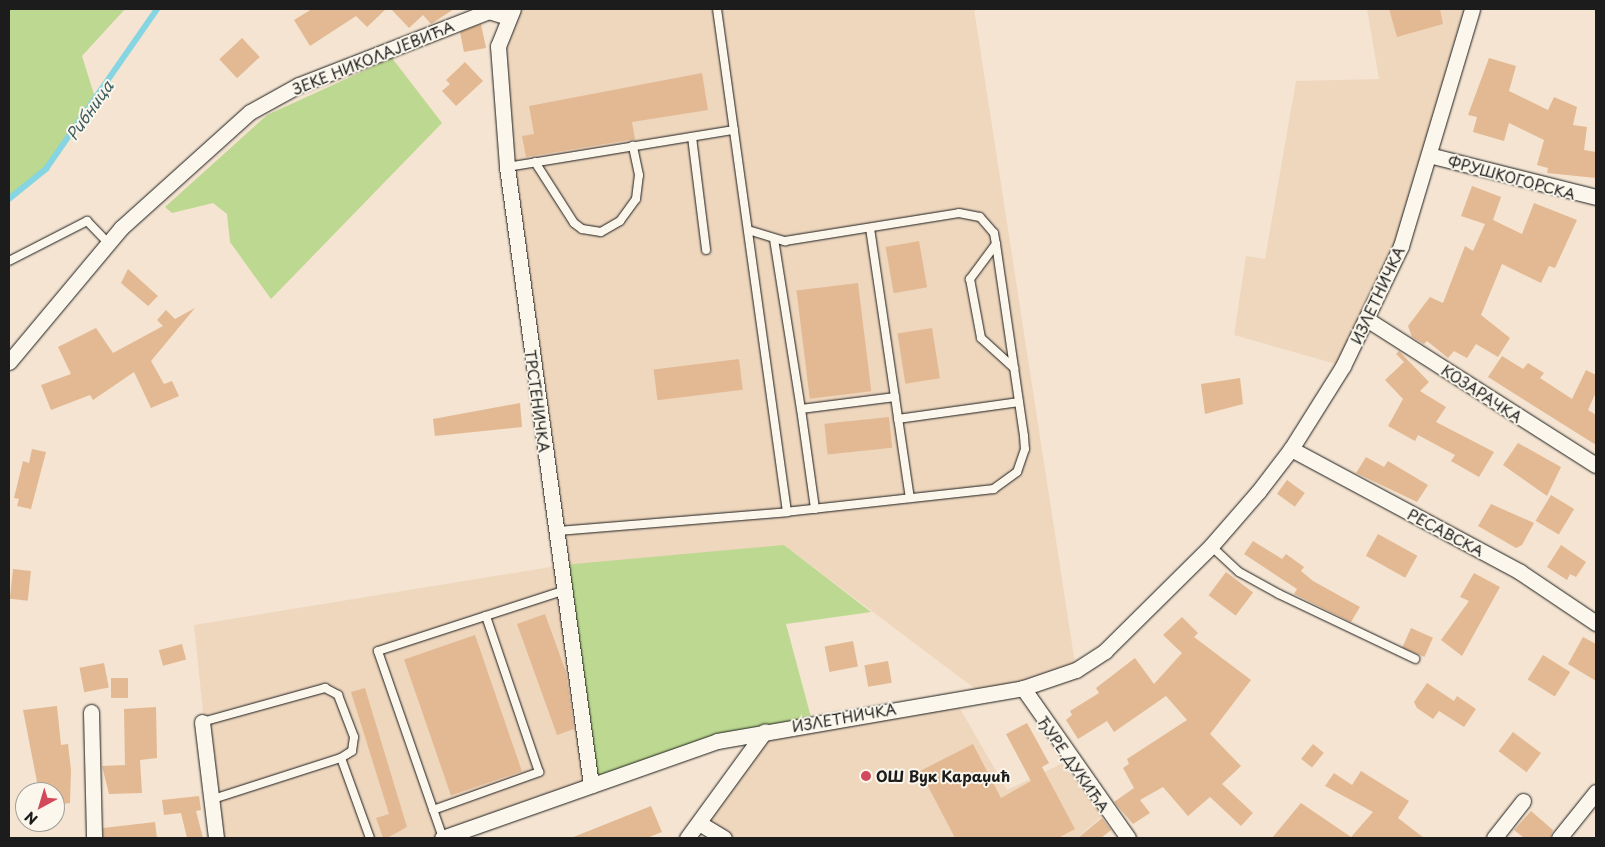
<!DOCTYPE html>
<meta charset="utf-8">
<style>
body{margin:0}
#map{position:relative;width:1605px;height:847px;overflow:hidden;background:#f4e4d1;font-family:"Playpen Sans",sans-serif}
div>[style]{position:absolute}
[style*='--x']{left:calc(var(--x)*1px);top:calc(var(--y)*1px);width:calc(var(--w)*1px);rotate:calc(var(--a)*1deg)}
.built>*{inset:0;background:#efd7be}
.green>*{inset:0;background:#bdd890}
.stream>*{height:5.5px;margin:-2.75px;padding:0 2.75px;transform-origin:2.75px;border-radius:2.75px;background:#85d5e2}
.building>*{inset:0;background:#e3b993;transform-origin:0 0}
.roads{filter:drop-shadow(0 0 1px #1c1c1c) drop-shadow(0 0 1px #1c1c1c)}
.lane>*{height:8px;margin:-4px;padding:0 4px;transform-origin:4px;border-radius:4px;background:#fbf7ec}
.street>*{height:15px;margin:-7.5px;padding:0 7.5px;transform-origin:7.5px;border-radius:7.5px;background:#fbf7ec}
.dots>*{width:14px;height:14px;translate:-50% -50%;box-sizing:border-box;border:2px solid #fbf7ec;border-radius:50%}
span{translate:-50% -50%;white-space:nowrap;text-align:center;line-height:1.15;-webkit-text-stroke:4px #fbf7ec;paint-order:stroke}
.street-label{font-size:15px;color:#1c1c1c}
.poi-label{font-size:15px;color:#1c1c1c;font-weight:700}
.left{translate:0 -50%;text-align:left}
.water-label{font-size:16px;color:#415d61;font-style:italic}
.frame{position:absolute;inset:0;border:10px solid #1c1c1c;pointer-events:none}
.north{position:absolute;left:15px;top:782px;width:50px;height:50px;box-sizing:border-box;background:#fbf7ec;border:1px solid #a29f99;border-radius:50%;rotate:219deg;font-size:14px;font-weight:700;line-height:20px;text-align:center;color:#1c1c1c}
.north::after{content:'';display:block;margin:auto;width:18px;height:22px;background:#d1495b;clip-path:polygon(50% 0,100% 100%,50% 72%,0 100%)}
</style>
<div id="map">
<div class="built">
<i style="clip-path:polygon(513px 9px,974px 9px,1076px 670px,982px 694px,784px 545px,591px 785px,442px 838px,216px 838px,194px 625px,563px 565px,498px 46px)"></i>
<i style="clip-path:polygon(1367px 9px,1472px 9px,1401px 246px,1343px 366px,1234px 335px,1246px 256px,1265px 259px,1296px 81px,1379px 79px)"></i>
<i style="clip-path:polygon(954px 698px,1007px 790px,1063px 763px,1102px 816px,1077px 838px,724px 838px,699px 823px,765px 731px)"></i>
</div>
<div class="green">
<i style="clip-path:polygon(9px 9px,125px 9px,82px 56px,96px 101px,46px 169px,9px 199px)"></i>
<i style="clip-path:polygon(392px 58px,442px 123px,271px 299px,230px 242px,227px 214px,213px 203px,172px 213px,165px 207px,267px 115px)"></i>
<i style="clip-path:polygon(784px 545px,871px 612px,786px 624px,812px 721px,591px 785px,563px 565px)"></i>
</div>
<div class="stream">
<i style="--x:9;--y:199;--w:48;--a:-39"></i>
<i style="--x:46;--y:169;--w:195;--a:-55.2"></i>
</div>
<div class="building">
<i style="clip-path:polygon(312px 9px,386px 9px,367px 27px,356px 16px,310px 46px,294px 20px)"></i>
<i style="clip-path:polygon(391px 9px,454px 9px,431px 24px,423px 15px,409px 28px)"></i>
<i style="clip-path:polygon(1389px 9px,1440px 9px,1443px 24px,1397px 37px)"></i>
<i style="clip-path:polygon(481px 24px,486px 48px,464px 52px,460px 32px)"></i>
<i style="left:242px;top:38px;width:26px;height:31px;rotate:47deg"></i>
<i style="clip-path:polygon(1489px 58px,1516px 66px,1509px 91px,1548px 110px,1554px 97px,1577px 107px,1573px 125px,1587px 127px,1584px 150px,1596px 152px,1596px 178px,1547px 173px,1548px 168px,1537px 165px,1544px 140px,1509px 123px,1504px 141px,1473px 132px,1477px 117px,1468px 115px)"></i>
<i style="clip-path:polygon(465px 62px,483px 81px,456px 106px,442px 91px,450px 84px,446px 80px)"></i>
<i style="clip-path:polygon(702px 73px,708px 110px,632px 122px,635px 139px,526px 157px,522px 136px,534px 134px,529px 106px)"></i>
<i style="clip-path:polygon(1472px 186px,1501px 197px,1493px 220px,1522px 234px,1534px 203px,1577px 220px,1555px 268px,1549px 266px,1541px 283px,1502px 264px,1481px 315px,1510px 338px,1498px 357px,1476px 344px,1467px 358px,1454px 351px,1448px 358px,1427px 341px,1424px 344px,1412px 337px,1408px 326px,1430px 297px,1443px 303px,1465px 246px,1473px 251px,1485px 224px,1461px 216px)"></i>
<i style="left:919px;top:241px;width:47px;height:34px;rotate:80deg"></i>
<i style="clip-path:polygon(128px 269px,158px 296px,148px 306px,121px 283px)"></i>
<i style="left:858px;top:283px;width:109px;height:62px;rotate:83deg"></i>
<i style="clip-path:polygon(195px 308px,151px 361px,164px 384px,172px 381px,179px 396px,151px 408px,134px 372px,93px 400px,90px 395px,51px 410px,41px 385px,71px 374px,58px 347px,96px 328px,113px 353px,163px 326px,157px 320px,166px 310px,175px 319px)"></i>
<i style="left:932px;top:328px;width:51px;height:35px;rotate:81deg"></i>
<i style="clip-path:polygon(1399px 351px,1429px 382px,1420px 391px,1446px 407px,1436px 422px,1494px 452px,1479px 477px,1451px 461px,1455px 455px,1418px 435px,1415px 441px,1388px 426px,1403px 399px,1385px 380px,1404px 362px,1396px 354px)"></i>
<i style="clip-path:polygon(1502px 356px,1523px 369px,1528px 363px,1544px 373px,1540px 378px,1572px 399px,1586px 370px,1596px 375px,1596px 392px,1588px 410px,1596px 415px,1596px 445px,1488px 377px)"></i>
<i style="left:739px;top:359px;width:31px;height:86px;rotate:83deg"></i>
<i style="clip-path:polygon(1240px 378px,1243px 404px,1205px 414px,1201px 384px)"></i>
<i style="clip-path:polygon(520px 403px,522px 427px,435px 436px,433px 419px)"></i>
<i style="left:889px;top:417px;width:31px;height:65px;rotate:84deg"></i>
<i style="clip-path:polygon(1518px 443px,1561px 467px,1547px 496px,1503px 465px)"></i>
<i style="clip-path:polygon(32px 449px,46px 452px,31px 509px,17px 506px,19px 499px,14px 498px,23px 461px,29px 463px)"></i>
<i style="clip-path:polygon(1366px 457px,1384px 467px,1388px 461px,1428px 485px,1417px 502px,1356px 473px)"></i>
<i style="left:1287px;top:480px;width:22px;height:17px;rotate:36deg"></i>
<i style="left:1551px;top:495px;width:27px;height:30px;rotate:31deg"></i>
<i style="clip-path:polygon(1491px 504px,1534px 523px,1522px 545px,1516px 548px,1478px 526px)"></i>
<i style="left:1378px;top:534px;width:45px;height:25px;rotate:29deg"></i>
<i style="clip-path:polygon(1253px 541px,1282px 559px,1286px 554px,1304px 567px,1301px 571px,1313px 581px,1360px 607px,1351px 622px,1294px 594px,1297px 589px,1244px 554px)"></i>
<i style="clip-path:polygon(1561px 545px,1586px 562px,1576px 577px,1570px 574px,1567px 580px,1547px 567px)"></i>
<i style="left:13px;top:569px;width:18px;height:30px;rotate:6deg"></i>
<i style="left:1226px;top:572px;width:34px;height:29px;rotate:37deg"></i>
<i style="clip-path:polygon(1474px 573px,1500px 587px,1462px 656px,1441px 640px,1469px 601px,1460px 597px)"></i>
<i style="clip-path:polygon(545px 614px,566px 672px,574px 729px,557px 735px,517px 624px)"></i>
<i style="clip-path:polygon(1182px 617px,1198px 633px,1194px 637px,1251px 680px,1210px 734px,1241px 766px,1222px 784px,1253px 813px,1241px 826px,1210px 797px,1188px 816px,1163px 787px,1140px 800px,1150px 813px,1133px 824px,1114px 802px,1134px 788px,1123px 768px,1129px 764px,1127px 759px,1187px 720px,1166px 696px,1114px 732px,1107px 721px,1078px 739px,1066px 720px,1072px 715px,1070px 711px,1099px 693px,1096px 688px,1135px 658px,1154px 684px,1182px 653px,1163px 635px)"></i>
<i style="left:1411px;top:628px;width:24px;height:21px;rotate:24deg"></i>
<i style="left:475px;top:635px;width:144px;height:75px;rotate:71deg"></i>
<i style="clip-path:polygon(1583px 637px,1596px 644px,1596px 681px,1568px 664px)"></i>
<i style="left:853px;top:641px;width:26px;height:29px;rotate:79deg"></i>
<i style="left:182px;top:644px;width:16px;height:24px;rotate:75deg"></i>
<i style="left:1543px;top:655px;width:32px;height:29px;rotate:32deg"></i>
<i style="left:888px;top:661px;width:22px;height:24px;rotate:80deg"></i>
<i style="left:104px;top:663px;width:25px;height:25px;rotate:79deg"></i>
<i style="left:111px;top:678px;width:17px;height:20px"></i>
<i style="clip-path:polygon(1427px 683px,1454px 701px,1457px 696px,1476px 709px,1464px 727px,1439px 711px,1433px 719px,1417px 708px,1414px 702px)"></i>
<i style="clip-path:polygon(365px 688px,407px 827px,387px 838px,383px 838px,376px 818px,389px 814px,351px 692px)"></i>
<i style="clip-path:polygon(57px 706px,61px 745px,68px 744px,71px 770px,70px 803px,55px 805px,55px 792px,39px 792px,23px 710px)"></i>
<i style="clip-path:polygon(156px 707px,157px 758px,140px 760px,142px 793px,109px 794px,102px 766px,125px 765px,124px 709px)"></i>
<i style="clip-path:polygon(1027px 723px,1049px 763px,1042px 767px,1075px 829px,1058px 838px,955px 838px,920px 771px,973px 744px,1001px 798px,1031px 781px,1006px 734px)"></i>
<i style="left:1513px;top:732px;width:35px;height:24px;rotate:37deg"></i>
<i style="left:1313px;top:744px;width:14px;height:19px;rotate:39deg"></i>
<i style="clip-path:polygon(1361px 771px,1409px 801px,1398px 818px,1424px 838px,1272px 838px,1301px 803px,1351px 837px,1373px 812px,1325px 786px,1334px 773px,1352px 785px)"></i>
<i style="clip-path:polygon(199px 796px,201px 810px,196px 811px,203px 838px,187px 838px,181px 813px,164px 815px,162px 800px)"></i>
<i style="clip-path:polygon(651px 806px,662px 832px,647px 838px,571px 838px)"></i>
<i style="clip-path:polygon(1531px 811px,1553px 830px,1550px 838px,1524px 838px,1514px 830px)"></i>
<i style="clip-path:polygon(1102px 818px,1111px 830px,1101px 838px,1078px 838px)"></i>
<i style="clip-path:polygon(155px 822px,157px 838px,103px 838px,103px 828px)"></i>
</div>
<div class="roads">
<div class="lane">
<i style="--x:692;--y:137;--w:114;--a:82.9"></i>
<i style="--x:535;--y:162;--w:72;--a:57.4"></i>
<i style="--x:574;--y:223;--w:10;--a:37"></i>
<i style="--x:582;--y:229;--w:19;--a:9"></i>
<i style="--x:601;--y:232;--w:22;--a:-30"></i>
<i style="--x:620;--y:221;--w:27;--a:-54"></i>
<i style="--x:636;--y:199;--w:24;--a:-83"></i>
<i style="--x:639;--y:175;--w:30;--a:-102"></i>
<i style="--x:507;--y:167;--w:230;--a:-9.3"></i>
<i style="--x:870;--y:228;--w:273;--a:81.6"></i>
<i style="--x:748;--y:230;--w:39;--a:17"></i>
<i style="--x:785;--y:241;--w:176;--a:-9.1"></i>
<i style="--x:959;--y:213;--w:21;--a:11"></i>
<i style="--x:980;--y:217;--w:21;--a:49"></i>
<i style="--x:994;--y:233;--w:11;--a:80"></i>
<i style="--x:996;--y:244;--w:194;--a:81.7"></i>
<i style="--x:1024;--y:436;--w:13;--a:86"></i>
<i style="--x:1025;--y:449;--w:24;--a:109"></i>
<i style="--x:1017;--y:472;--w:29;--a:144"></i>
<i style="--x:994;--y:489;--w:208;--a:173.7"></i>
<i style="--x:774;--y:239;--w:172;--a:81"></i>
<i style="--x:801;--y:409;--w:95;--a:-7.3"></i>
<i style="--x:996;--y:244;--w:44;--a:126.6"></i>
<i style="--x:970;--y:279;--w:60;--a:79.4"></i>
<i style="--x:981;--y:338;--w:45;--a:42.3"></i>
<i style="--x:9;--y:261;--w:88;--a:-27.1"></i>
<i style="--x:87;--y:221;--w:32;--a:46"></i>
<i style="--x:801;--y:409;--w:101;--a:82"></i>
<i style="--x:898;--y:419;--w:122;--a:-8"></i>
<i style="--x:558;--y:531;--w:230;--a:-4.7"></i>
<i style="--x:787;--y:512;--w:508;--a:-97.92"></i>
<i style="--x:1211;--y:546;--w:38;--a:43"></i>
<i style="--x:1239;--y:572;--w:46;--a:28.8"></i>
<i style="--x:1279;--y:594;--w:151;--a:25.5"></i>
<i style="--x:202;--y:722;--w:128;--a:-15.5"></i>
<i style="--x:325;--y:688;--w:15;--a:28"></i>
<i style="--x:338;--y:695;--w:45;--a:69.1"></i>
<i style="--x:354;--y:737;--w:14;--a:98"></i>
<i style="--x:352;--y:751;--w:13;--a:148"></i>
<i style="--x:210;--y:800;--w:138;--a:-17.8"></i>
<i style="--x:341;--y:758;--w:85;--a:70.1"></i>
<i style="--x:433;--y:810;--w:113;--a:-19.7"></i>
<i style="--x:539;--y:772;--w:165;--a:-108.8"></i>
<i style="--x:443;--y:838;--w:198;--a:-109.2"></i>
<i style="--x:378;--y:651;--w:198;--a:-18"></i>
</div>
<div class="street">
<i style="--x:513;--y:9;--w:40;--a:112"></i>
<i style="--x:498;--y:46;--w:121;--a:85.7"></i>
<i style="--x:507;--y:167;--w:624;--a:82.26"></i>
<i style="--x:1429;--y:155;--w:172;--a:14.1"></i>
<i style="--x:1368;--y:320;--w:270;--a:32.5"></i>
<i style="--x:9;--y:362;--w:175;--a:-50.1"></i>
<i style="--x:121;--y:228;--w:173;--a:-42"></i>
<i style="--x:250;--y:112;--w:56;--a:-28.9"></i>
<i style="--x:299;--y:85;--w:204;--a:-21.3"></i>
<i style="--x:489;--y:11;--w:20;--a:18"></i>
<i style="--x:1291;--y:449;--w:260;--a:28.2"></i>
<i style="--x:1520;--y:572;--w:92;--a:33.9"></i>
<i style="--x:1023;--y:688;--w:183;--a:55"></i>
<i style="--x:91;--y:712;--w:126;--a:88.6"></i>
<i style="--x:202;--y:722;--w:117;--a:83.1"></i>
<i style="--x:699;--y:823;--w:29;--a:31"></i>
<i style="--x:442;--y:838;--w:292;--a:-19.4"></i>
<i style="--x:717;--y:741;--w:311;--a:-9.8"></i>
<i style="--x:1023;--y:688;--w:56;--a:-18.8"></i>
<i style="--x:1076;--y:670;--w:35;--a:-33"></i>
<i style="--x:1105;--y:651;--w:149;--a:-44.7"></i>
<i style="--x:1211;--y:546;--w:72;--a:-49"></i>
<i style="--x:1258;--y:492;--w:54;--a:-52.5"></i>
<i style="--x:1291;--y:449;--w:98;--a:-57.9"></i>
<i style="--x:1343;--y:366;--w:133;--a:-64.2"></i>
<i style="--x:1401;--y:246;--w:247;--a:-73.3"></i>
<i style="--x:687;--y:838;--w:132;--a:-53.9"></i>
<i style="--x:1494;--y:838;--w:47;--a:-51.9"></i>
<i style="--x:1559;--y:838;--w:59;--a:-51.2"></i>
</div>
</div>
<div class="dots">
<i style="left:866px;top:776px;background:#d1495b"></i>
</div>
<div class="street-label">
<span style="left:373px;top:57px;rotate:-22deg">ЗЕКЕ НИКОЛАЈЕВИЋА</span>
<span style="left:1512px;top:177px;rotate:15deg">ФРУШКОГОРСКА</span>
<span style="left:1377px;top:295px;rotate:-65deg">ИЗЛЕТНИЧКА</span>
<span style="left:1482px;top:393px;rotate:33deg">КОЗАРАЧКА</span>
<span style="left:538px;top:401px;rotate:82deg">ТРСТЕНИЧКА</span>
<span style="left:1446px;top:532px;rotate:28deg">РЕСАВСКА</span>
<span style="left:844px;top:717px;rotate:-10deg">ИЗЛЕТНИЧКА</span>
<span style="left:1074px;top:764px;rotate:55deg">ЂУРЕ ДУКИЋА</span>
</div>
<div class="poi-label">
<span class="left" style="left:876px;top:776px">ОШ Вук Караџић</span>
</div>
<div class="water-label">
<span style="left:89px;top:110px;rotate:-55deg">Рибница</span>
</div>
<div class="frame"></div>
<div class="north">N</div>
</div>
